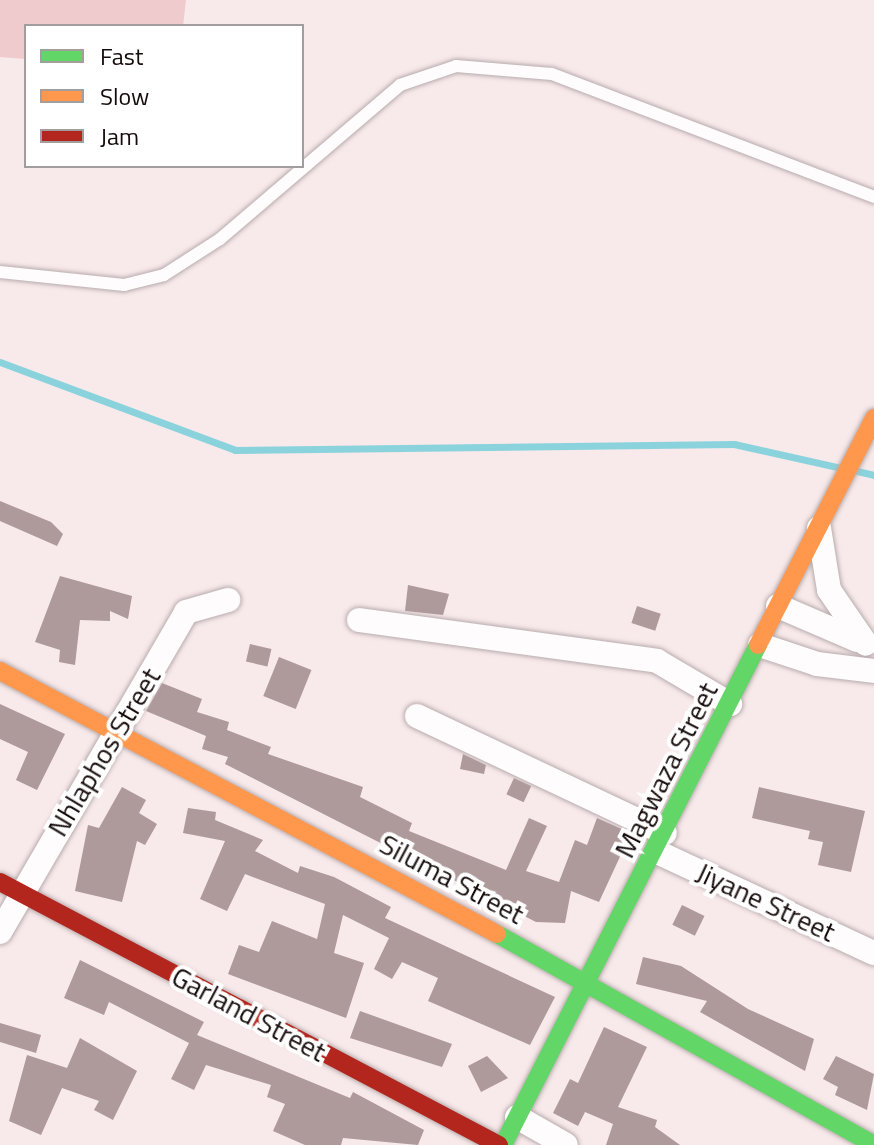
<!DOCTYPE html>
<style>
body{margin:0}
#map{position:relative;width:874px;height:1145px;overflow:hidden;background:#f8e9ea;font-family:"Titillium Web",sans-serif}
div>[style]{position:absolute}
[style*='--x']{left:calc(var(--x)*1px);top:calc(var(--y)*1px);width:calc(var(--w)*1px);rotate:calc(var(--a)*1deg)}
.green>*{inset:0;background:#efcbce}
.stream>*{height:7px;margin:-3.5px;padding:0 3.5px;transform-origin:3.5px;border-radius:3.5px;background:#8ad3dd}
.building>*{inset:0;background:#ae999b;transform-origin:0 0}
.roads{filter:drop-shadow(0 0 2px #b8acad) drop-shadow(0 0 2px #b8acad)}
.lane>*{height:12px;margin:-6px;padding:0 6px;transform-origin:6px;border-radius:6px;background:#fefcfc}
.street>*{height:24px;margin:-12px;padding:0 12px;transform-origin:12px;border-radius:12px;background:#fefcfc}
.fast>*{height:18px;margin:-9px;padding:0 9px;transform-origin:9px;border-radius:9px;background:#63d668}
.slow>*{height:18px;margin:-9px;padding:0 9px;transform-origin:9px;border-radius:9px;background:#ff974d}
.jam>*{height:18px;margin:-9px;padding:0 9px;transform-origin:9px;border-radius:9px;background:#b3261e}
span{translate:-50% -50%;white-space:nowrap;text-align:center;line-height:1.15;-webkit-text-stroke:8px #fff;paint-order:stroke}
.street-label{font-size:28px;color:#160b0c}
.legend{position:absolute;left:24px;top:24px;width:280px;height:144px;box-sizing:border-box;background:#fff;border:2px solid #a29d9e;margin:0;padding:10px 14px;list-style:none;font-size:24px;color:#160b0c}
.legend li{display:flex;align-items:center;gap:16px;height:40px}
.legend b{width:40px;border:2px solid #a29d9e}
</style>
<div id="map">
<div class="green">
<i style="clip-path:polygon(0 0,186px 0,183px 26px,26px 26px,26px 59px,0 57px)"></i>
</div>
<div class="stream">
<i style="--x:0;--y:362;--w:251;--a:20.5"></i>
<i style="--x:235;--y:450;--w:499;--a:-0.7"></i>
<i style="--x:734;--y:444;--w:106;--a:12.6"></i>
<i style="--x:857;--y:471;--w:17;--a:13"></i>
</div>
<div class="building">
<i style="clip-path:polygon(0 501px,51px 522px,63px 534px,57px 546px,0 521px)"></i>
<i style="clip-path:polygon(60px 576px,132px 596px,128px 619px,110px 611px,110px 621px,80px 620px,75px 665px,59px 662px,60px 650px,35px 642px)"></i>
<i style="clip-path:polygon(408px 585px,449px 594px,443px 615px,405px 611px)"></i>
<i style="left:637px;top:606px;width:25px;height:18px;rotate:18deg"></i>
<i style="left:250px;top:644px;width:22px;height:18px;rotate:13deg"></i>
<i style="left:279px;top:657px;width:35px;height:42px;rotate:22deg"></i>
<i style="clip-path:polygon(162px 683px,202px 699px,197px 712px,229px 722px,227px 730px,271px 747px,268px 754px,363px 787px,360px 797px,412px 823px,409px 831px,506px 870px,529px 818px,547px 826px,526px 871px,559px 882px,575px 840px,587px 845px,597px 818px,631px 833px,599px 902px,571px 891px,565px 923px,536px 922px,225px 764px,228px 757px,202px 749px,206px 736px,146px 711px)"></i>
<i style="clip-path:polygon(0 704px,65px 734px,37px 790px,16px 780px,28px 752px,0 739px)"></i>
<i style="clip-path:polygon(463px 754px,486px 765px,484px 774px,460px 769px)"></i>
<i style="left:514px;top:778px;width:19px;height:18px;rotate:25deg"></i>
<i style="clip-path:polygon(122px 787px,146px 800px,139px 813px,157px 824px,145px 845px,137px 841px,122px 902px,75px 891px,88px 825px,99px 828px)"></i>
<i style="clip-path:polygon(759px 787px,865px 811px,851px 872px,818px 865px,823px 842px,808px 839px,810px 831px,752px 818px)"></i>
<i style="clip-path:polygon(188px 808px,216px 812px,215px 820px,263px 840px,255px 851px,298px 873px,300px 866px,334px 877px,391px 907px,385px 918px,555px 997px,530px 1045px,428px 1001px,438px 978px,402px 962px,392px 979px,374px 969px,389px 938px,343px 915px,334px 953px,364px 963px,346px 1018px,228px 974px,239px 945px,259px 952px,272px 921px,317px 939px,325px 904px,245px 874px,227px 911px,200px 899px,225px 841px,183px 833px)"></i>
<i style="left:682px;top:905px;width:25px;height:22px;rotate:26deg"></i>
<i style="clip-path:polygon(643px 957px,681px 966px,748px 1009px,814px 1039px,805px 1071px,700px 1012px,707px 1001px,636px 984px)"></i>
<i style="clip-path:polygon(80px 960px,204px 1022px,197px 1035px,350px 1098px,353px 1092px,424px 1130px,418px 1145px,343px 1138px,341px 1145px,305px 1145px,273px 1131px,285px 1104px,267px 1097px,271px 1085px,206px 1065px,194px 1090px,171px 1079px,189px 1043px,109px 1002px,104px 1015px,64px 998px)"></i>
<i style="clip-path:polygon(360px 1011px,452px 1044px,442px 1067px,350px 1038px)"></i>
<i style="clip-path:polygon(0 1023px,41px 1035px,36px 1053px,0 1042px)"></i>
<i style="clip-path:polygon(604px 1027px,647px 1047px,618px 1107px,657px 1120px,655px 1127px,680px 1145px,606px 1145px,613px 1124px,585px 1112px,578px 1126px,553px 1113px,570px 1079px,578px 1083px)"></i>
<i style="clip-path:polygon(80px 1038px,137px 1071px,113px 1120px,94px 1110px,99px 1101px,62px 1088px,41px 1135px,9px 1121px,27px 1055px,67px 1068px)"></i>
<i style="clip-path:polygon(487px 1056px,508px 1078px,481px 1092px,468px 1066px)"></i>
<i style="clip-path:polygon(836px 1056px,874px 1074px,867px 1110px,835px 1095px,838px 1087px,823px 1079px)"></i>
</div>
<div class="roads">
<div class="lane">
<i style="--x:0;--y:272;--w:125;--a:6"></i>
<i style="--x:124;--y:285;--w:41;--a:-14"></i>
<i style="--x:164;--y:275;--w:67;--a:-32.7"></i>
<i style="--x:220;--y:239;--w:237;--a:-40.5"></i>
<i style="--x:400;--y:85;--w:59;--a:-18.7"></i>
<i style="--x:456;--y:66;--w:96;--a:4.8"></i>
<i style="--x:552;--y:74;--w:345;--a:20.9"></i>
</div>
<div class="street">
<i style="--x:819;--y:528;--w:63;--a:80.8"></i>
<i style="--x:829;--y:590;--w:65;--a:55.6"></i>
<i style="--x:778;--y:606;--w:86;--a:23.3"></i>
<i style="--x:359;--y:620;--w:301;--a:7.8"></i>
<i style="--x:657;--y:661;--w:85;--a:30.5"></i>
<i style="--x:760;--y:645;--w:60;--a:18.4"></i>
<i style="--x:817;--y:664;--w:57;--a:7"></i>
<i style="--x:417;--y:716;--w:274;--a:25.3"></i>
<i style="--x:657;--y:852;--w:239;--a:25"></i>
<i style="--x:0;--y:932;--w:370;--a:-59.8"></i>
<i style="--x:186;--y:612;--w:44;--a:-15.9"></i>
<i style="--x:517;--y:1117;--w:56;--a:29.7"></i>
</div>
<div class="fast">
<i style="--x:497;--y:934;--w:432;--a:29.2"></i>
<i style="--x:503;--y:1145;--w:561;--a:-62.98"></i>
</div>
<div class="slow">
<i style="--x:758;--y:645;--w:255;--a:-62.9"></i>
<i style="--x:0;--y:671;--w:562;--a:27.89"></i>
</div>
<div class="jam">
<i style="--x:0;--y:882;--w:564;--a:27.79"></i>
</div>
</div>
<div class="street-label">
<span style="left:104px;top:752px;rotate:-59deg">Nhlaphos Street</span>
<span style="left:666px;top:770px;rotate:-63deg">Magwaza Street</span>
<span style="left:452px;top:879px;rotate:28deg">Siluma Street</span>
<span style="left:766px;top:902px;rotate:25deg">Jiyane Street</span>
<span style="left:249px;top:1014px;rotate:28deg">Garland Street</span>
</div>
<ul class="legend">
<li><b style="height:10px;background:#63d668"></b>Fast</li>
<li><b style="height:10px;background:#ff974d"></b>Slow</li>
<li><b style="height:10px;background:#b3261e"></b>Jam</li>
</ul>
</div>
